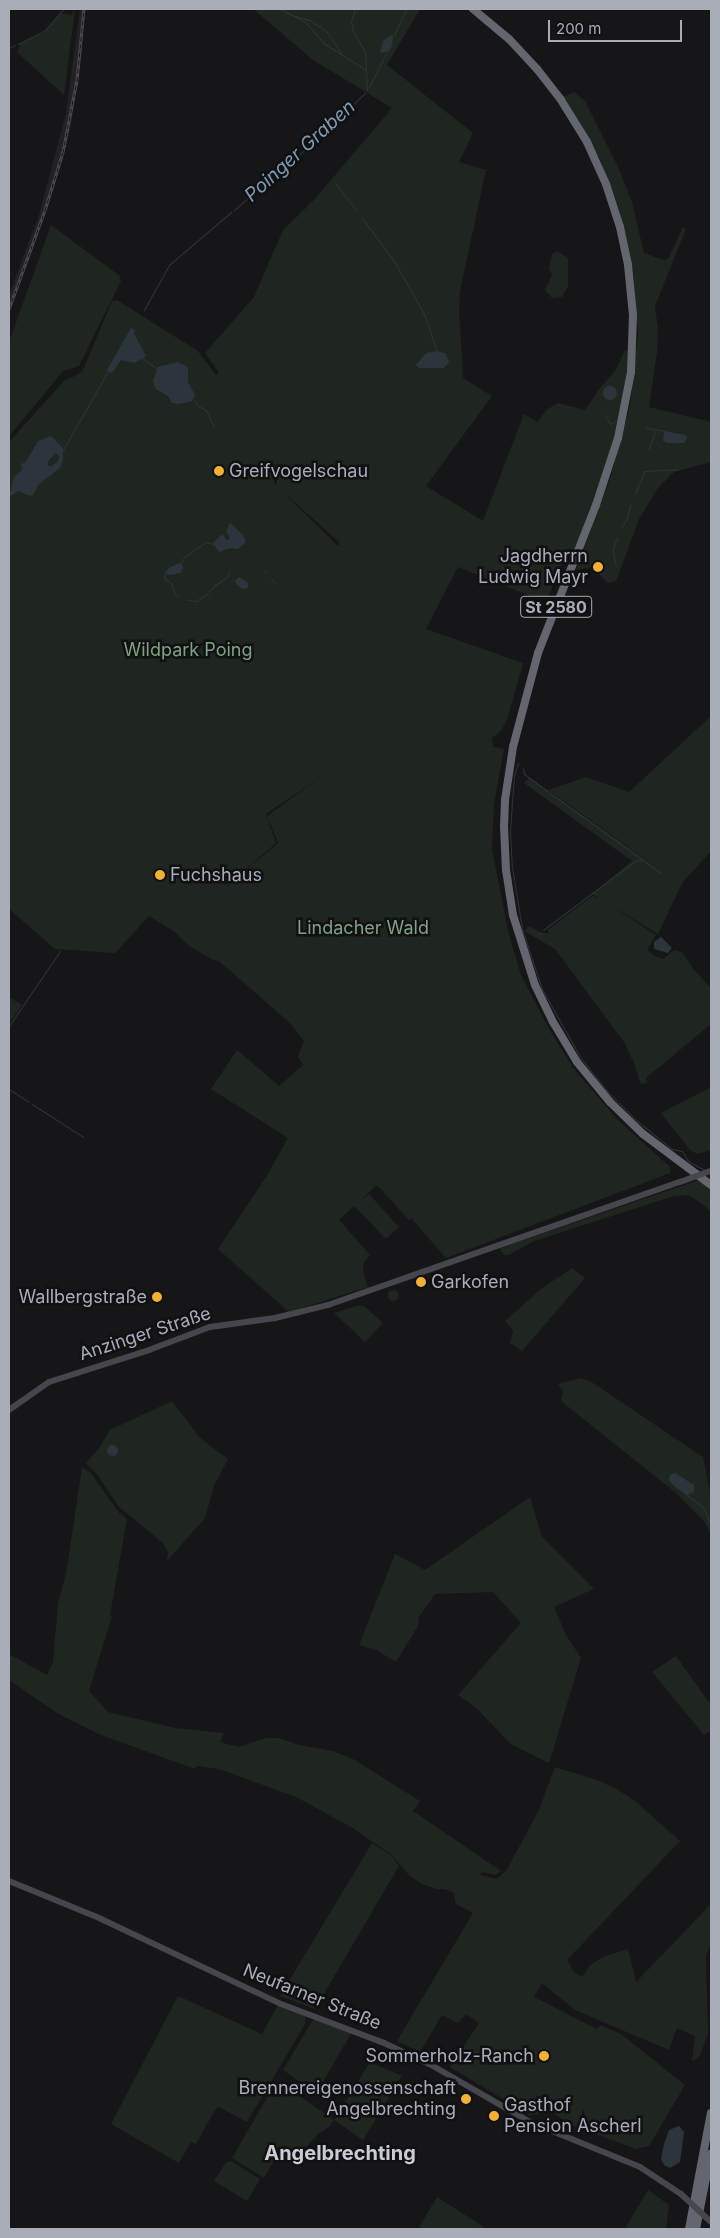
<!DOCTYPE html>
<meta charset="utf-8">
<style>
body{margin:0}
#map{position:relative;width:720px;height:2238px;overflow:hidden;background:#161618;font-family:Inter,sans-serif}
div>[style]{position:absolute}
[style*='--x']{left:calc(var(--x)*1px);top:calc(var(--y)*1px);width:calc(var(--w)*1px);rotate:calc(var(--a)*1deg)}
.built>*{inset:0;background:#222225}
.green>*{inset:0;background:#1e261f}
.round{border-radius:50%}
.water>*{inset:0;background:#2c353c}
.stream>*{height:1px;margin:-0.5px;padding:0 0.5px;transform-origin:0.5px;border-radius:0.5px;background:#2c353c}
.secondary>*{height:6px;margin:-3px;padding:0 3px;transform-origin:3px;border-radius:3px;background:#45474d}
.highway>*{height:8px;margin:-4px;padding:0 4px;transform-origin:4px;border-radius:4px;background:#63666e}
.rail>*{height:3px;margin-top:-1.5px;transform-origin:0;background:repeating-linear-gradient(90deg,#111113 0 4px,#4a4c52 0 8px);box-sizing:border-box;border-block:1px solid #4a4c52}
.secondary-bridge>*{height:6px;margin:-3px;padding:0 3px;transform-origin:3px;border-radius:3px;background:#45474d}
.dots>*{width:14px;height:14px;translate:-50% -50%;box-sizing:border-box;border:2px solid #111113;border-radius:50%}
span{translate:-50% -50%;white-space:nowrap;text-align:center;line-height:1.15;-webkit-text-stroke:5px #111113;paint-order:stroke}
.shield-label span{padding:1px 4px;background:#111113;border:1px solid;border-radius:4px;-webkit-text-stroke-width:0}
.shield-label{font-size:16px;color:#a8adb8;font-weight:700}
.poi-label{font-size:18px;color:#a8adb8}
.left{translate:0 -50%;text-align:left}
.right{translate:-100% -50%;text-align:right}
.park-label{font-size:18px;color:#7fa381}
.street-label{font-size:18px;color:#a8adb8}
.water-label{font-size:19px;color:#7f9bb3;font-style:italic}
.quarter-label{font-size:20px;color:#c9ccd4;font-weight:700}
.frame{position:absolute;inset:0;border:10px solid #a8adb8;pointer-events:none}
.scale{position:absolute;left:548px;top:20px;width:134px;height:22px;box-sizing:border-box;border:2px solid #a8adb8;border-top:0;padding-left:6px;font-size:15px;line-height:18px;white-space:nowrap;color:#a8adb8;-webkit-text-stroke:4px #111113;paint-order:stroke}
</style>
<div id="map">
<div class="built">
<i style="clip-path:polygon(80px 9px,85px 9px,81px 60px,70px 130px,48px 207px,9px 314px,9px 295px,39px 215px,66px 113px)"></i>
</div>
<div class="green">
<i style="clip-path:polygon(evenodd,253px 9px,420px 9px,387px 65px,473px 133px,459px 162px,486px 170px,460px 291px,459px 309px,463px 378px,492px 396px,426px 486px,483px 521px,524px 414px,538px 422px,546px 410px,558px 403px,585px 410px,600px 388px,615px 371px,625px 350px,629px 353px,624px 398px,612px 448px,572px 559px,566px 554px,546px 602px,458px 567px,426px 629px,523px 663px,508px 717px,501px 731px,492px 738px,493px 747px,504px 749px,494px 804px,492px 849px,508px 931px,521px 975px,549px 1029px,573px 1068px,618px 1120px,670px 1167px,670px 1173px,446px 1258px,411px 1218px,409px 1220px,377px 1185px,361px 1200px,369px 1194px,399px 1227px,386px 1239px,354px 1206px,339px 1220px,370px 1255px,363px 1264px,364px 1275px,368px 1287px,289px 1312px,218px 1249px,266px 1177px,288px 1138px,211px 1089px,237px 1050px,279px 1086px,303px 1065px,298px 1056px,304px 1041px,290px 1023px,219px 961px,213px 960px,189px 946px,175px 932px,149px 916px,115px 953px,55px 949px,9px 909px,9px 442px,64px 381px,79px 374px,83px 370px,112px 301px,117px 300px,198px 351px,216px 375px,219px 373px,205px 353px,254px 297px,283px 230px,314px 200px,392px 108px,313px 60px,253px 9px,282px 491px,339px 542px,339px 546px,338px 546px,282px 491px,253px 9px,321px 777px,267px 816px,278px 843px,226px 887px,276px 843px,266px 814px,321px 777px)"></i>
<i style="clip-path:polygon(75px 10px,64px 95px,17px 52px,21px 43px,45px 32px,60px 13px,71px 15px)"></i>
<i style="clip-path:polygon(574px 92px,585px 101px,619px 169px,632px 202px,644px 253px,663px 260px,668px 259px,683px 227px,686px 229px,655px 306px,658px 329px,657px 353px,649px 407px,711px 422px,711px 462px,674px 472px,658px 488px,639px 519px,617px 579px,614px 582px,608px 583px,591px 567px,576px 570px,611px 476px,630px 406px,638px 334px,633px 271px,619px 209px,600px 159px,563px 97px)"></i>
<i style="clip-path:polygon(51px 225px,120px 276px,121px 281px,79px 366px,63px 371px,9px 436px,9px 342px)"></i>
<i style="clip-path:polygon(557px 251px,568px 258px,568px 286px,562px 297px,552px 298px,545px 290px,552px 275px,549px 268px,552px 254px)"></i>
<i style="clip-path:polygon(711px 716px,711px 851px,682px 883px,658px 934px,592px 894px,632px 861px,524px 783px,529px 778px,673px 878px,548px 790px,586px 777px,629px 792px)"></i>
<i style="clip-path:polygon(592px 896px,601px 899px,656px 935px,647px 950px,655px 956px,663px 959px,674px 950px,682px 952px,694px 970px,711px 988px,711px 1024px,646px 1078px,647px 1083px,641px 1084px,634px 1063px,624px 1042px,555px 949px,524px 931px,529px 926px,541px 933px,548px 933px,548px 930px)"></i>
<i style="clip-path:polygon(9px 997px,22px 1005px,9px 1024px)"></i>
<i style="clip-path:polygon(711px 1087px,711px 1150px,697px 1154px,690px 1150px,661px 1113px)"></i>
<i style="clip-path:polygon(699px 1180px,711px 1190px,711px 1212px,700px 1202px,688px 1195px,674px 1196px,534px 1241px,509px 1255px,504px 1255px,501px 1251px,500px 1248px)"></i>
<i style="clip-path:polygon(572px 1268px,585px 1278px,522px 1351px,510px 1343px,513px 1331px,505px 1321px,541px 1289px)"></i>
<i class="round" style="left:387.5px;top:1289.5px;width:11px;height:11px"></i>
<i style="clip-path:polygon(356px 1306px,364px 1306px,383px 1323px,365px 1342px,334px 1313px)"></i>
<i style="clip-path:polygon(581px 1378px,590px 1381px,703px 1457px,711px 1497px,711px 1534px,705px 1522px,676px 1493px,561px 1401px,563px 1392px,558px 1384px)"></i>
<i style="clip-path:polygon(172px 1401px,200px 1438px,228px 1459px,214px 1486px,205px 1518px,167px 1561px,168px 1552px,163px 1543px,119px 1507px,96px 1473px,86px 1463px,99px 1448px,110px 1430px)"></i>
<i style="clip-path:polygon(82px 1467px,91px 1473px,119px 1513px,127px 1519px,110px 1615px,112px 1616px,89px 1691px,108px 1712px,175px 1728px,224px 1733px,220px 1742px,239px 1747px,266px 1738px,279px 1738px,299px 1745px,333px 1751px,353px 1759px,420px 1801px,413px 1811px,501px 1871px,495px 1875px,483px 1872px,478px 1874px,496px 1879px,506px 1871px,538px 1812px,555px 1767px,597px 1780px,617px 1789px,635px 1801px,680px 1841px,567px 1960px,574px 1972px,582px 1977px,590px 1965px,605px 1956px,628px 1949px,636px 1982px,711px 1904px,711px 1943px,706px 1956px,708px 2034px,699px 2057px,692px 2061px,695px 2036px,677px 2028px,669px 2050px,575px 2010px,542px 1983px,534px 1997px,597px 2029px,600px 2025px,621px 2034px,685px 2085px,649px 2146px,636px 2149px,569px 2124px,552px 2112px,530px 2115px,450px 2067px,479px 2023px,466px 2014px,458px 2023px,442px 2015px,420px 2052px,397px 2041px,473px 1913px,456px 1904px,454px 1893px,445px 1889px,436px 1889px,420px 1883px,409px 1875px,392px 1855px,351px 1827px,296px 1797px,219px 1769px,197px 1766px,195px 1769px,101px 1735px,57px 1713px,9px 1680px,9px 1654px,47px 1675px,53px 1662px,58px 1603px,66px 1574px)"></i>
<i style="clip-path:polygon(530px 1497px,542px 1537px,594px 1589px,554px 1607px,566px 1635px,581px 1658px,549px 1763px,511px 1744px,474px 1706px,458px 1695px,521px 1623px,493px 1592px,435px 1594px,419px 1617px,418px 1626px,396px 1662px,376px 1650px,359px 1645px,395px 1554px,425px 1570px)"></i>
<i style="clip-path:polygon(676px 1656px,711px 1705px,711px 1730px,704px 1735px,652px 1672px)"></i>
<i style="clip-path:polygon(372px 1843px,392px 1856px,399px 1866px,315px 2009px,280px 1996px)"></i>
<i style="clip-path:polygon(178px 1996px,262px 2034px,278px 2005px,306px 2015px,305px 2024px,247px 2122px,219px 2107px,215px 2110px,196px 2144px,191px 2142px,179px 2163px,111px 2124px)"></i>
<i style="clip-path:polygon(317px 2019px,352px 2032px,316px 2094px,283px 2070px,312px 2021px)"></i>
<i style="clip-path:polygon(370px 2062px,402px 2076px,363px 2140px,334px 2120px,329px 2127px,318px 2134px,300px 2154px,283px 2145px,264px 2178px,232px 2158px,277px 2080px,334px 2120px)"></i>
<i style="clip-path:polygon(231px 2161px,260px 2179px,247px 2201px,214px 2181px,226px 2162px)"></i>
<i style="clip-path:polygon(648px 2190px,669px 2205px,666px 2229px,625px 2229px)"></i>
<i style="clip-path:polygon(437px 2197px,487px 2229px,418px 2229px)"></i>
</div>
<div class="water">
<i style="clip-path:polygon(391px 35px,393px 36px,392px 46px,388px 52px,382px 53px,380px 51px,383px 41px)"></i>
<i style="clip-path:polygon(131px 328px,135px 330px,134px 333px,146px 356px,134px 363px,121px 360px,113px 372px,110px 373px,107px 370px)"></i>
<i style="clip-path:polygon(437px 351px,446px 354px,449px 362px,444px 368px,419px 368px,416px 365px,426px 353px)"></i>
<i style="clip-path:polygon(178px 362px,188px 367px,188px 382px,195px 395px,192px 401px,179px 404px,172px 403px,168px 396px,156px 389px,153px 381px,158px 367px)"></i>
<i class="round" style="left:603px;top:386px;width:14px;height:14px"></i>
<i style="clip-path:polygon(664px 431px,685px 435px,687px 438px,684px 443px,667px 443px,663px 441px)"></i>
<i style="clip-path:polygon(evenodd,51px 436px,63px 448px,63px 460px,60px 468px,38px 485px,34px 494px,30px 496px,18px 491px,9px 497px,14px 477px,22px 470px,21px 464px,26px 462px,38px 441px,51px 436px,56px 453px,59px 456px,58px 461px,52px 466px,48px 466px,48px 461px,56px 453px)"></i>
<i style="clip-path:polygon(230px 523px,243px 535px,246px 542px,238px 549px,230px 548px,219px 552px,213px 543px,222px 534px,227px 540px,230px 539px,226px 531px)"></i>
<i style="clip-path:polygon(181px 562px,183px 567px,181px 573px,169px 575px,165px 573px,169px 568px)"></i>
<i style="clip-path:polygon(239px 577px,248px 583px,248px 588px,243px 589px,237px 585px,235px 581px)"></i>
<i style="clip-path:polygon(661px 937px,672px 948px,668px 953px,654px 949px,654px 942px)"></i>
<i class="round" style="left:106.5px;top:1444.5px;width:11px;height:11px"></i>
<i style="clip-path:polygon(675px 1473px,694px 1485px,694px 1492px,687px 1495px,674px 1486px,669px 1480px,670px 1475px)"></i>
<i style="clip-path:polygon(679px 2126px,684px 2132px,680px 2162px,670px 2168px,664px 2165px,661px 2159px,664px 2144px,669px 2130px)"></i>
</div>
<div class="stream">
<i style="--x:280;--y:9;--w:28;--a:27"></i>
<i style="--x:305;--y:22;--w:30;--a:48"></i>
<i style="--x:325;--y:44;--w:49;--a:32.4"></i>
<i style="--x:366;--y:70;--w:20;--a:87"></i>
<i style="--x:355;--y:9;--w:13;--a:108"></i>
<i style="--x:351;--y:21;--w:11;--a:80"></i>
<i style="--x:353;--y:32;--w:22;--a:58"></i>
<i style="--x:365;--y:51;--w:18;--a:87"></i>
<i style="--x:292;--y:15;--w:19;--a:16"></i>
<i style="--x:310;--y:20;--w:21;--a:35"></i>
<i style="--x:327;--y:32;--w:29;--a:56"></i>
<i style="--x:394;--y:35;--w:29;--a:-65"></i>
<i style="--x:18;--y:44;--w:30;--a:-27"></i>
<i style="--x:45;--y:30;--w:28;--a:-49"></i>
<i style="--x:9;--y:48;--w:7;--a:-27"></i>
<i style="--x:369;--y:87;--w:38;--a:-63"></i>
<i style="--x:335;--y:183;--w:33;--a:52"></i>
<i style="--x:234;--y:210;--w:97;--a:-40.4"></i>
<i style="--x:308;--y:147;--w:79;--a:-43.5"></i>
<i style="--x:362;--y:218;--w:54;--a:53.3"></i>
<i style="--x:394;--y:261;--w:61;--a:60.5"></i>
<i style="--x:424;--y:314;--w:39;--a:71"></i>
<i style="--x:144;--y:310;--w:51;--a:-60.9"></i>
<i style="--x:169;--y:265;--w:82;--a:-40.5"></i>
<i style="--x:142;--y:358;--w:19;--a:36"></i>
<i style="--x:194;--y:399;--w:8;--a:60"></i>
<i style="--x:198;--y:406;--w:9;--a:27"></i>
<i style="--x:206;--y:410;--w:19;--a:65"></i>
<i style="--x:605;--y:415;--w:10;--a:61"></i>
<i style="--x:610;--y:424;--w:7;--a:-27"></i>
<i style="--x:646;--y:428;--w:18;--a:9"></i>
<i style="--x:649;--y:449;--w:19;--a:-72"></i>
<i style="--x:63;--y:450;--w:91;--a:-60.3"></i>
<i style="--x:635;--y:493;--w:24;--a:-66"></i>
<i style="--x:645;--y:471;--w:33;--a:-3"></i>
<i style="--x:621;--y:527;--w:9;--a:-54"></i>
<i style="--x:626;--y:520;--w:15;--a:-74"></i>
<i style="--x:182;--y:562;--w:5;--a:-68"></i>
<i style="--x:184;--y:557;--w:27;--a:-34"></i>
<i style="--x:206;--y:542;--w:7;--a:16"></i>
<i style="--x:615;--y:564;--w:15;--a:-98"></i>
<i style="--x:613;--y:549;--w:12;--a:-70"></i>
<i style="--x:264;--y:570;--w:4;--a:56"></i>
<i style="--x:165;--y:573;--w:5;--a:101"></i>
<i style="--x:164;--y:578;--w:10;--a:37"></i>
<i style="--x:172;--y:584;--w:9;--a:77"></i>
<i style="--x:174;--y:593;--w:6;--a:39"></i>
<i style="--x:271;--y:579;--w:6;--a:45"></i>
<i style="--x:187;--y:600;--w:9;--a:6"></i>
<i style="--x:196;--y:601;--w:9;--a:-32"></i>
<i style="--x:204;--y:596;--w:16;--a:-45"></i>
<i style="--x:215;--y:585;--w:16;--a:-35"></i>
<i style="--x:228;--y:576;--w:5;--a:-79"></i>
<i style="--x:518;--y:763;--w:13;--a:108"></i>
<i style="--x:514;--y:775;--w:56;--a:94.1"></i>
<i style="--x:510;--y:831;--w:36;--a:87"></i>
<i style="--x:512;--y:867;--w:63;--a:80.8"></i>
<i style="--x:522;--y:929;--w:63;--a:71.6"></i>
<i style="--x:542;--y:989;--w:78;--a:60.8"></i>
<i style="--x:580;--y:1057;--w:43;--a:51.5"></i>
<i style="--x:607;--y:1091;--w:42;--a:45"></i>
<i style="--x:637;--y:1121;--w:45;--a:38.7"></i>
<i style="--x:672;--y:1149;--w:10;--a:11"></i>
<i style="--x:682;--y:1151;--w:12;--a:59"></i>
<i style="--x:688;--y:1161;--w:18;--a:29"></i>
<i style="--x:523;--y:768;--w:6;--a:81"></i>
<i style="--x:524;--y:774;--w:169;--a:35.9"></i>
<i style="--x:543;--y:930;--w:115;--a:-36.9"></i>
<i style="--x:635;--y:861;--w:7;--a:-8"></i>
<i style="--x:538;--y:934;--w:4;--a:-27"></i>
<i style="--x:9;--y:1026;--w:91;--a:-55.8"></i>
<i style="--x:9;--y:1089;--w:24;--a:33"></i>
<i style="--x:32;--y:1104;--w:61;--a:32.9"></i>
<i style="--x:687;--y:1495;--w:21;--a:37"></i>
<i style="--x:704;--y:1508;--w:19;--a:69"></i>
</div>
<div class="secondary">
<i style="--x:9;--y:1410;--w:49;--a:-35"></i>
<i style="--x:49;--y:1382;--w:105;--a:-17.7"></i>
<i style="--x:149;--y:1350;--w:65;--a:-20.7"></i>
<i style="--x:210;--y:1327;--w:66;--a:-7.9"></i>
<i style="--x:275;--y:1318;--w:55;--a:-13.8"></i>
<i style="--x:328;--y:1305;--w:373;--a:-19.3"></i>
<i style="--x:9;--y:1881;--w:97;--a:22.3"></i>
<i style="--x:99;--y:1918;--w:201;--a:25.3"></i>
<i style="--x:281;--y:2004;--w:110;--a:20.7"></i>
<i style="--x:384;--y:2043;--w:54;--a:25.1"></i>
<i style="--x:433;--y:2066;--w:112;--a:30"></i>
<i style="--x:530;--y:2122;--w:119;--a:22.2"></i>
<i style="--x:640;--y:2167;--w:49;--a:33.4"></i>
</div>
<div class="highway">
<i style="--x:473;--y:9;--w:47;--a:39.8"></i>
<i style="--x:509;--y:39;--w:41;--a:47"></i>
<i style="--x:537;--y:69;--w:39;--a:52"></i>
<i style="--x:561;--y:100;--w:49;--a:58.2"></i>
<i style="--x:587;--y:142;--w:46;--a:65.7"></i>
<i style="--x:606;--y:184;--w:45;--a:72"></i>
<i style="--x:620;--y:227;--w:39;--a:78"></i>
<i style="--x:628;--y:265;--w:50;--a:84.3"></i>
<i style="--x:633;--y:315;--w:57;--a:92"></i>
<i style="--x:631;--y:372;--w:67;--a:101.1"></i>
<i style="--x:618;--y:438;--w:71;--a:108.2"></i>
<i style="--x:596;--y:505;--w:159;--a:111.4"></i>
<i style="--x:538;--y:653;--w:97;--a:104.9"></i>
<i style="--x:513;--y:747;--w:54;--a:98.6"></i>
<i style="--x:505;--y:800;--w:26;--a:92"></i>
<i style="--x:504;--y:826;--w:44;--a:87.4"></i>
<i style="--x:506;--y:870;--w:46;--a:81.2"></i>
<i style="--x:513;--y:915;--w:73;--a:72.6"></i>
<i style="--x:535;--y:985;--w:41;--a:64.1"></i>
<i style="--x:553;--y:1022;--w:47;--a:59"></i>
<i style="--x:577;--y:1062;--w:52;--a:50.5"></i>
<i style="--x:610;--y:1102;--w:46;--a:44.1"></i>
<i style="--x:643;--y:1134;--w:85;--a:36.9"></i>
<i style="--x:689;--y:2229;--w:118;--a:-79.3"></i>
<i style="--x:696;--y:2229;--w:77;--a:-78.8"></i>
</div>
<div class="rail">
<i style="--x:9;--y:309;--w:105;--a:-70"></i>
<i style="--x:45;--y:210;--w:61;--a:-72.8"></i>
<i style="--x:63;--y:152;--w:73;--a:-79"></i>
<i style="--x:77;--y:80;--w:71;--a:-84.4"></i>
</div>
<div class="secondary-bridge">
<i style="--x:680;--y:1182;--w:33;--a:-20"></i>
<i style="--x:681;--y:2194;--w:41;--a:43"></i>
</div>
<div class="dots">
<i style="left:219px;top:471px;background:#f2b134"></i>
<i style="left:598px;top:567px;background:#f2b134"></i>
<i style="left:160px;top:875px;background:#f2b134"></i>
<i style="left:421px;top:1282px;background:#f2b134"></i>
<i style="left:157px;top:1297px;background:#f2b134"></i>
<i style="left:544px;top:2056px;background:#f2b134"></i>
<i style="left:466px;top:2099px;background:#f2b134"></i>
<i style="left:494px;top:2116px;background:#f2b134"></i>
</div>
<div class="shield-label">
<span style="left:556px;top:607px">St 2580</span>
</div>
<div class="poi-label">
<span class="left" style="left:229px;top:471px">Greifvogelschau</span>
<span class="right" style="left:588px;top:567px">Jagdherrn<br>Ludwig Mayr</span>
<span class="left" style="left:170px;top:875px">Fuchshaus</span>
<span class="left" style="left:431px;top:1282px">Garkofen</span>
<span class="right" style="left:147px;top:1297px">Wallbergstraße</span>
<span class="right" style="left:534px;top:2056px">Sommerholz-Ranch</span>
<span class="right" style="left:456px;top:2099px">Brennereigenossenschaft<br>Angelbrechting</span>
<span class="left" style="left:504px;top:2116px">Gasthof<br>Pension Ascherl</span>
</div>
<div class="park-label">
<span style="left:188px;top:650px">Wildpark Poing</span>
<span style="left:363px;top:928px">Lindacher Wald</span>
</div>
<div class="street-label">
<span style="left:145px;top:1334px;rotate:-18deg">Anzinger Straße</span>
<span style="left:312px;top:1997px;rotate:22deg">Neufarner Straße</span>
</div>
<div class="water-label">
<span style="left:300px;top:151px;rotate:-42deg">Poinger Graben</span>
</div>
<div class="quarter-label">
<span style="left:340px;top:2153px">Angelbrechting</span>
</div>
<div class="frame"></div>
<div class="scale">200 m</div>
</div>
